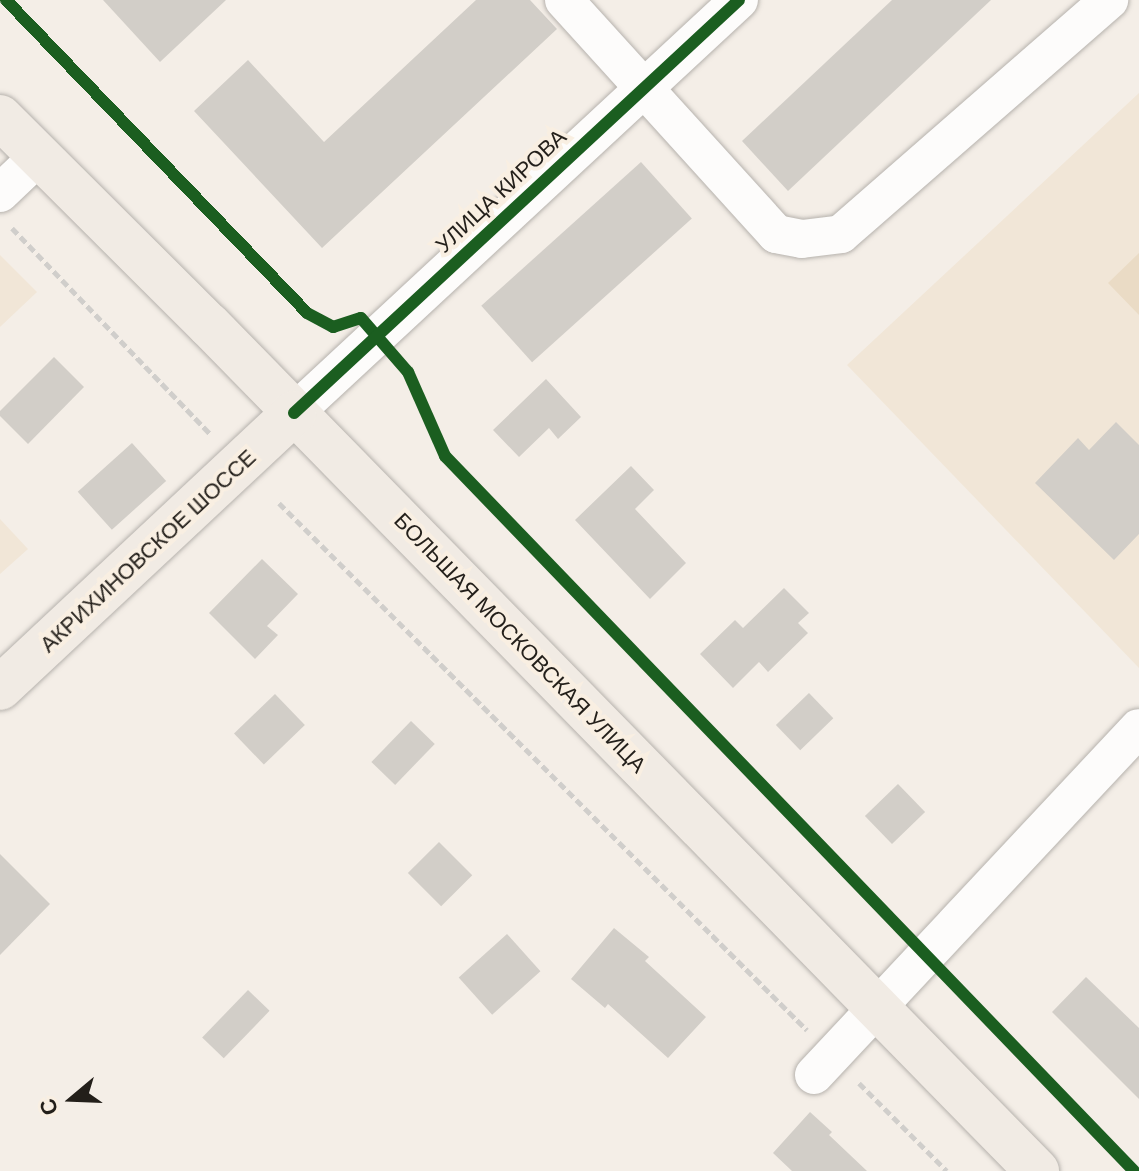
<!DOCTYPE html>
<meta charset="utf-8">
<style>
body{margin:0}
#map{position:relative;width:1139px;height:1171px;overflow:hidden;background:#f4eee7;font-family:"DM Sans",sans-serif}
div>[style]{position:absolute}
.built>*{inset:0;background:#f1e6d7}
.green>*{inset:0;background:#eadbc5}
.building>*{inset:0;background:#d2cec8;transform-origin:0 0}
.path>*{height:5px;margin-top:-2.5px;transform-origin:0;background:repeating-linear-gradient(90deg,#d0cecb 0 8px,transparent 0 12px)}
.roads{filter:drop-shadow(0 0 2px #b6b2ad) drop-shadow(0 0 2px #b6b2ad)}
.minor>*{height:38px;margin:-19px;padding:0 19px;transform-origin:19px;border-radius:19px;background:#fdfcfb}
.major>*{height:44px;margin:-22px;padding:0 22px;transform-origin:22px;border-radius:22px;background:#f1ebe4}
.cycleway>*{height:12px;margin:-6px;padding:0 6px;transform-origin:6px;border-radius:6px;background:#1b5e20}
span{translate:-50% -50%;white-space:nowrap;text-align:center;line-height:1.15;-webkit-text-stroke:8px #f9efe2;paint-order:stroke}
.street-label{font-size:22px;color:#231f1a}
.north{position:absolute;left:32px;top:1059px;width:80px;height:80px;-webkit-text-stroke:6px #f9efe2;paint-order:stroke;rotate:251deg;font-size:22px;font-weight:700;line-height:32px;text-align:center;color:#231f1a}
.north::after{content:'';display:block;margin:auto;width:28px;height:36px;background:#231f1a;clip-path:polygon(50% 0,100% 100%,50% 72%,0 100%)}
</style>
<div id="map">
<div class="built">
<div style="clip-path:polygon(1139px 93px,1139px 668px,847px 365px)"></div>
<div style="clip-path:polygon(0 255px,37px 292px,0 327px)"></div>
<div style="clip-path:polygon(0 519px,28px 549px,0 574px)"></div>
</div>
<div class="green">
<div style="clip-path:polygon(1139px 253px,1139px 315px,1108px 283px)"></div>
</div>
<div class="building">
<div style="clip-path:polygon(103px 0,226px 0,160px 62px)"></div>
<div style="clip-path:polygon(476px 0,530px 0,557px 29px,322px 248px,194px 111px,248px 60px,324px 142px)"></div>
<div style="clip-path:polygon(892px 0,991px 0,788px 191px,742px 141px)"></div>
<div style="left:641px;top:162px;width:76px;height:215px;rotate:48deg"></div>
<div style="clip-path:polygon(54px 357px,84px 387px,28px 444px,0 416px,0 411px)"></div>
<div style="clip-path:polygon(546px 379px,581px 417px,558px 439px,549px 428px,519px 457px,493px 430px)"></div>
<div style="clip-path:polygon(1116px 422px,1139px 445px,1139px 534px,1114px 560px,1035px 483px,1078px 438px,1089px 450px)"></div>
<div style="left:132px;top:443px;width:51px;height:73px;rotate:48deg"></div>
<div style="clip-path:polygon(631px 466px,654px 490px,635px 509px,686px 563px,650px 599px,575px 520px)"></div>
<div style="clip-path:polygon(262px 559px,298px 594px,267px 626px,278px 635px,255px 659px,209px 613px)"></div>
<div style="clip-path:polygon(784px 588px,809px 613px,798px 623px,808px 633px,768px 672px,759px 662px,733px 688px,700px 654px,735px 620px,743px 628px)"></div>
<div style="left:809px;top:693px;width:35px;height:46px;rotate:46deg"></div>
<div style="left:275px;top:694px;width:43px;height:57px;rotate:46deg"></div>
<div style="left:411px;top:721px;width:33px;height:57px;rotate:44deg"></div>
<div style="left:898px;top:784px;width:39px;height:46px;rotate:46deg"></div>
<div style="left:439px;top:842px;width:47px;height:44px;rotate:45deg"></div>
<div style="clip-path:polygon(0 854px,50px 904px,0 955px)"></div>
<div style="clip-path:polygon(614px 928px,649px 957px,645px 961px,706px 1017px,668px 1058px,608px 1004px,605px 1008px,571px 979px)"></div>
<div style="left:507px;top:934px;width:50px;height:65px;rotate:48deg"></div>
<div style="clip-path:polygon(1086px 977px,1139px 1028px,1139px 1099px,1052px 1012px)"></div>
<div style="left:248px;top:990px;width:30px;height:66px;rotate:44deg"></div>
<div style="clip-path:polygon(810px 1112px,832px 1132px,829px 1135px,867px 1171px,792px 1171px,773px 1153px)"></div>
</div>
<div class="path">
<div style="left:12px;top:228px;width:286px;rotate:46.1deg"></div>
<div style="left:279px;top:503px;width:746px;rotate:44.95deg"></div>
<div style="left:859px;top:1083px;width:124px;rotate:45deg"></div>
</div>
<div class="roads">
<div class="minor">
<div style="left:564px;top:0;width:316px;rotate:47.8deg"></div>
<div style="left:776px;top:234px;width:26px;rotate:11deg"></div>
<div style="left:802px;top:239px;width:39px;rotate:-7deg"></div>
<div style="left:841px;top:234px;width:356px;rotate:-41.1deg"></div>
<div style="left:0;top:193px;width:54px;rotate:-43.5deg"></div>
<div style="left:294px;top:413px;width:607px;rotate:-42.86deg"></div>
<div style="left:814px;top:1075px;width:475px;rotate:-46.9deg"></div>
</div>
<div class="major">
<div style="left:0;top:117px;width:295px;rotate:44.9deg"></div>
<div style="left:209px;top:325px;width:1184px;rotate:45.62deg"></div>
<div style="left:0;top:688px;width:403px;rotate:-43.1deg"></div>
</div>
</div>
<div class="cycleway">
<div style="left:6px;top:0;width:434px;rotate:46.1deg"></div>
<div style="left:307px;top:313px;width:30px;rotate:28deg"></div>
<div style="left:333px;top:327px;width:29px;rotate:-18deg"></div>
<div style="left:361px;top:318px;width:72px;rotate:49deg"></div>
<div style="left:408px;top:372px;width:92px;rotate:66.2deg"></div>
<div style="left:445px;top:456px;width:993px;rotate:46.06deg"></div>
<div style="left:294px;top:413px;width:607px;rotate:-42.86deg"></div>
</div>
<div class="street-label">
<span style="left:501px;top:191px;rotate:-43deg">УЛИЦА КИРОВА</span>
<span style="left:148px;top:551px;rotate:-43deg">АКРИХИНОВСКОЕ ШОССЕ</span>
<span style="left:520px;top:643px;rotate:46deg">БОЛЬШАЯ МОСКОВСКАЯ УЛИЦА</span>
</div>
<div class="north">С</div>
</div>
